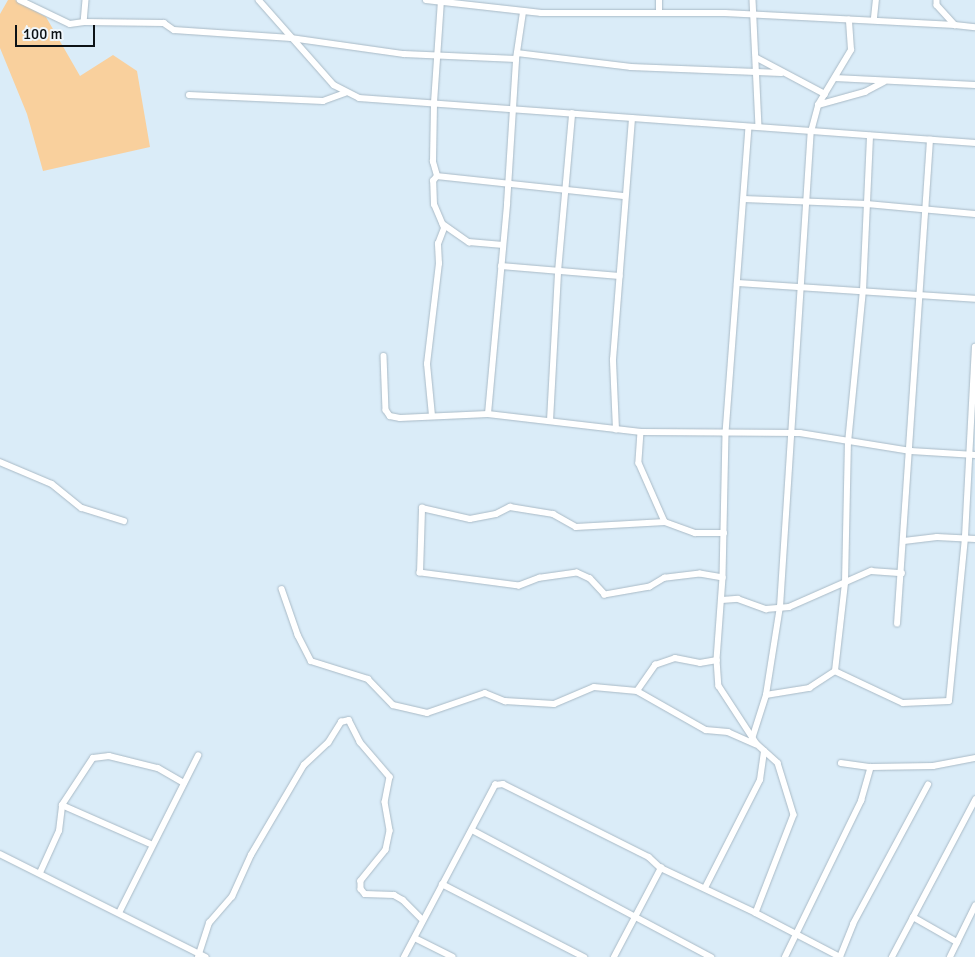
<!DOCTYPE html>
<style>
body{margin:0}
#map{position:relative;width:975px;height:957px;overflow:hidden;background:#daecf8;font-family:Signika,sans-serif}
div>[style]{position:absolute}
.green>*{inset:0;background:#f9d09d}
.roads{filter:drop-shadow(0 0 1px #a9bac6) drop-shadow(0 0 1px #a9bac6)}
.minor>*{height:5.5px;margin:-2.75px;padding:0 2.75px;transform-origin:2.75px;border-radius:2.75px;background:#fff}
span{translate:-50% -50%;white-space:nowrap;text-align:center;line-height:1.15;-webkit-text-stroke:4px #f0f7fc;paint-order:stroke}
.scale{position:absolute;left:15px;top:25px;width:80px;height:22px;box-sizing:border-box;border:2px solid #0c1216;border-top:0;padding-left:6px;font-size:15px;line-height:18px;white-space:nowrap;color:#0c1216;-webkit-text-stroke:4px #f0f7fc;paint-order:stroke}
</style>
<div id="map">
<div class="green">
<div style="clip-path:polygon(8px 0,15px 0,46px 17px,80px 76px,113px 55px,137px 71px,150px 147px,43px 171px,27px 114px,0 48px,0 14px)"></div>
</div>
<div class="roads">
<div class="minor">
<div style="left:20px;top:0;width:55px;rotate:25.6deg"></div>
<div style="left:70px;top:24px;width:14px;rotate:-8deg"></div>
<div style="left:86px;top:0;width:22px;rotate:95deg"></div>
<div style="left:84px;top:22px;width:80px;rotate:0.7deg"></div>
<div style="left:164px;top:23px;width:12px;rotate:35deg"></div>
<div style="left:174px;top:30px;width:117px;rotate:3.9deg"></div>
<div style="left:291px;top:38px;width:114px;rotate:8.1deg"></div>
<div style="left:404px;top:54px;width:112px;rotate:2.6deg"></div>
<div style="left:259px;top:0;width:113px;rotate:48.6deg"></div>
<div style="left:334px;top:85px;width:28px;rotate:27deg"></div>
<div style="left:359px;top:98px;width:618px;rotate:4.18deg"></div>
<div style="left:426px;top:0;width:116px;rotate:6.4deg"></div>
<div style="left:541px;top:13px;width:184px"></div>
<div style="left:725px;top:13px;width:230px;rotate:3deg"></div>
<div style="left:753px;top:0;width:127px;rotate:87.3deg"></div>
<div style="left:937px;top:0;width:5px;rotate:90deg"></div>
<div style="left:937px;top:5px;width:27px;rotate:48deg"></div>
<div style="left:955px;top:25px;width:20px;rotate:6deg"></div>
<div style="left:659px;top:11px;width:11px;rotate:-90deg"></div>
<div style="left:874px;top:18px;width:18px;rotate:-84deg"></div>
<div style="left:517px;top:53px;width:115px;rotate:7deg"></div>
<div style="left:631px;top:67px;width:150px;rotate:2.3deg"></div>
<div style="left:757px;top:58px;width:77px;rotate:27.9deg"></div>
<div style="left:835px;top:78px;width:140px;rotate:2.9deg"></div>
<div style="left:189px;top:95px;width:134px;rotate:2.6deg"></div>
<div style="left:323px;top:101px;width:23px;rotate:-20deg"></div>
<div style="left:818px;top:105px;width:49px;rotate:-15.5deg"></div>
<div style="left:865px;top:92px;width:21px;rotate:-28deg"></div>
<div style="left:749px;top:127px;width:308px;rotate:94.3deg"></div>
<div style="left:726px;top:434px;width:144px;rotate:91.2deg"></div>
<div style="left:723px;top:578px;width:82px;rotate:94.2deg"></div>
<div style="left:717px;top:660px;width:26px;rotate:86deg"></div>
<div style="left:719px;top:686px;width:69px;rotate:56.8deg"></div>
<div style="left:757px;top:744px;width:28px;rotate:42deg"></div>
<div style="left:778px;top:763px;width:54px;rotate:72.9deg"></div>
<div style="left:794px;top:815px;width:105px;rotate:111.2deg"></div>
<div style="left:756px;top:913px;width:95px;rotate:27.6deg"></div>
<div style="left:437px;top:176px;width:15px;rotate:-106deg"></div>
<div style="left:433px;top:162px;width:59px;rotate:-89deg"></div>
<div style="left:434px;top:103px;width:103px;rotate:-86.1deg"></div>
<div style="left:744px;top:199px;width:123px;rotate:2.3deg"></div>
<div style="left:867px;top:204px;width:108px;rotate:5.3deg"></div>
<div style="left:443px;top:224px;width:32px;rotate:35deg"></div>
<div style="left:469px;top:242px;width:34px;rotate:5deg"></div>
<div style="left:501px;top:266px;width:119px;rotate:4.8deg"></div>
<div style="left:737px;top:283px;width:239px;rotate:3.8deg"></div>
<div style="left:384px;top:356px;width:54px;rotate:87.9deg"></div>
<div style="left:386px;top:410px;width:7px;rotate:56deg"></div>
<div style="left:390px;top:416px;width:10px;rotate:11deg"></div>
<div style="left:400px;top:418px;width:88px;rotate:-2.6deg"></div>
<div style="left:488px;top:414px;width:154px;rotate:6.7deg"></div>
<div style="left:641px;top:432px;width:159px;rotate:0.4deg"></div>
<div style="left:800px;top:433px;width:112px;rotate:9.2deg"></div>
<div style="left:911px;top:451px;width:64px;rotate:3.6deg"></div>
<div style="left:488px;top:414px;width:211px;rotate:-84.8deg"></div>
<div style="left:507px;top:204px;width:145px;rotate:-86.4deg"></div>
<div style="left:516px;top:59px;width:48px;rotate:-81.5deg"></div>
<div style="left:432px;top:416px;width:52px;rotate:-95.5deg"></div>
<div style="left:427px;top:364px;width:101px;rotate:-83.2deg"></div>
<div style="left:439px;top:264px;width:20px;rotate:-93deg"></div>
<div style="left:438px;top:244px;width:17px;rotate:-69deg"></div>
<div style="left:444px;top:228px;width:25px;rotate:-113deg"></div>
<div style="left:434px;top:205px;width:24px;rotate:-92deg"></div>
<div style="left:433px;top:181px;width:6px;rotate:-51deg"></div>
<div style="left:437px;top:176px;width:189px;rotate:6.1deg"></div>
<div style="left:550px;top:421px;width:149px;rotate:-86.9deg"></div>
<div style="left:558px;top:272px;width:159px;rotate:-84.9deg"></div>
<div style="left:616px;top:430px;width:70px;rotate:-92.5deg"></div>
<div style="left:613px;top:360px;width:242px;rotate:-85.5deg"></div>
<div style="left:641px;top:432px;width:31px;rotate:94deg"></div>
<div style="left:639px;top:463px;width:64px;rotate:66.2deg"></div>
<div style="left:0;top:462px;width:56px;rotate:22.9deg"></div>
<div style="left:52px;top:484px;width:38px;rotate:39deg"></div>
<div style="left:82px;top:508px;width:44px;rotate:17.2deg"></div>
<div style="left:904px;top:541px;width:33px;rotate:-7deg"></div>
<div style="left:937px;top:537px;width:38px;rotate:3deg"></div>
<div style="left:723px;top:578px;width:23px;rotate:-170deg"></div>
<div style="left:700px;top:574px;width:35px;rotate:173deg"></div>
<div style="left:665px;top:578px;width:17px;rotate:149deg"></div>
<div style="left:650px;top:587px;width:46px;rotate:169.9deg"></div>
<div style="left:605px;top:595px;width:22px;rotate:-133deg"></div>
<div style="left:590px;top:579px;width:14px;rotate:-155deg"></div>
<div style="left:577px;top:573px;width:37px;rotate:172deg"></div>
<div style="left:540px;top:578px;width:22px;rotate:159deg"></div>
<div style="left:519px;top:586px;width:100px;rotate:-172.5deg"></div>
<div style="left:420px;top:573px;width:65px;rotate:-88.2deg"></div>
<div style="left:422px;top:508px;width:49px;rotate:12.9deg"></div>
<div style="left:470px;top:519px;width:26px;rotate:-11deg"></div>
<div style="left:496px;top:514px;width:16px;rotate:-27deg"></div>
<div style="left:510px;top:507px;width:44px;rotate:9.2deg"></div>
<div style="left:553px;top:514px;width:26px;rotate:29deg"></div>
<div style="left:576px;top:527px;width:89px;rotate:-3.2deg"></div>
<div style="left:665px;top:522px;width:32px;rotate:20deg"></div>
<div style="left:695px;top:533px;width:29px"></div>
<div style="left:282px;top:589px;width:49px;rotate:70.8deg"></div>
<div style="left:298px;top:635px;width:29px;rotate:63deg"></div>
<div style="left:311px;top:661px;width:60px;rotate:17.5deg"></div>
<div style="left:368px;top:679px;width:36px;rotate:46deg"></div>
<div style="left:393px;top:705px;width:35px;rotate:13deg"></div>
<div style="left:427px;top:713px;width:61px;rotate:-19deg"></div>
<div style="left:485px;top:693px;width:22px;rotate:22deg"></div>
<div style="left:505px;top:701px;width:49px;rotate:3.5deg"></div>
<div style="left:554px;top:704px;width:43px;rotate:-23deg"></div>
<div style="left:594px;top:687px;width:43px;rotate:5.3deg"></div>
<div style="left:637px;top:691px;width:79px;rotate:29.5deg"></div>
<div style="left:706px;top:730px;width:22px;rotate:5deg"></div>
<div style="left:728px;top:732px;width:30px;rotate:24deg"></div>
<div style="left:722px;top:600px;width:16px;rotate:-4deg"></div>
<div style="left:738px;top:599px;width:30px;rotate:20deg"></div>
<div style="left:766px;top:609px;width:23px;rotate:-5deg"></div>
<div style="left:789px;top:607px;width:90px;rotate:-23.7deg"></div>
<div style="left:871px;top:571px;width:31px;rotate:4deg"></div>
<div style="left:897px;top:624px;width:485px;rotate:-86.1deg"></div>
<div style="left:835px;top:671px;width:89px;rotate:-83.5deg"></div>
<div style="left:845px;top:583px;width:140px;rotate:-88.8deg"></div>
<div style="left:848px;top:443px;width:153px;rotate:-84.4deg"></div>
<div style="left:863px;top:291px;width:155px;rotate:-87.4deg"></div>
<div style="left:637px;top:691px;width:32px;rotate:-55deg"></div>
<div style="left:655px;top:665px;width:21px;rotate:-19deg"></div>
<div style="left:675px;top:658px;width:25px;rotate:11deg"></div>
<div style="left:700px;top:663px;width:17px;rotate:-10deg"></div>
<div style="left:766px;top:695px;width:44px;rotate:-9.2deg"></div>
<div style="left:809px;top:688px;width:31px;rotate:-33deg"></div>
<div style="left:835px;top:671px;width:75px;rotate:25.2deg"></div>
<div style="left:903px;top:703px;width:46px;rotate:-2.5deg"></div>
<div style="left:949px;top:701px;width:165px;rotate:-84.4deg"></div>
<div style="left:965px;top:537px;width:190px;rotate:-87deg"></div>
<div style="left:752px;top:739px;width:46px;rotate:-72.3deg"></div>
<div style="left:766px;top:695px;width:89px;rotate:-81deg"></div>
<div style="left:780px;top:607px;width:476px;rotate:-86.3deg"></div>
<div style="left:811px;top:132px;width:28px;rotate:-75deg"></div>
<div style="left:818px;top:105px;width:64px;rotate:-59deg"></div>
<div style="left:851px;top:50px;width:30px;rotate:-94deg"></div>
<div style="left:841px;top:763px;width:30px;rotate:8deg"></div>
<div style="left:871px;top:767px;width:62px;rotate:-0.9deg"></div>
<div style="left:933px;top:766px;width:43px;rotate:-10.8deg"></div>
<div style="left:62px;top:805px;width:99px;rotate:23.7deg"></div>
<div style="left:472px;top:830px;width:271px;rotate:28deg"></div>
<div style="left:0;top:854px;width:230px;rotate:26.6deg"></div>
<div style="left:40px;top:873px;width:46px;rotate:-65.7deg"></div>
<div style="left:59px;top:831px;width:26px;rotate:-83deg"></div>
<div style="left:62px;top:805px;width:56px;rotate:-56.6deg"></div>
<div style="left:93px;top:758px;width:16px;rotate:-7deg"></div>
<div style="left:109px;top:756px;width:50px;rotate:13.8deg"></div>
<div style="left:158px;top:768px;width:30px;rotate:30deg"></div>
<div style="left:442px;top:884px;width:160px;rotate:27.2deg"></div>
<div style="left:705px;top:888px;width:121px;rotate:-63deg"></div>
<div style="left:760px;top:780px;width:29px;rotate:-82deg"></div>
<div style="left:119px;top:913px;width:176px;rotate:-63.3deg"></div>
<div style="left:913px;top:917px;width:51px;rotate:29.6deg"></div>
<div style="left:415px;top:938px;width:42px;rotate:26.6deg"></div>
<div style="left:198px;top:957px;width:36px;rotate:-72deg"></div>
<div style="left:209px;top:923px;width:35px;rotate:-49deg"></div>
<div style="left:232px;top:897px;width:46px;rotate:-65.7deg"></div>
<div style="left:251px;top:855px;width:104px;rotate:-59.5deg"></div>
<div style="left:304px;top:765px;width:33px;rotate:-43deg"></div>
<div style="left:328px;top:743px;width:25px;rotate:-58deg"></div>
<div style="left:341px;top:722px;width:8px;rotate:-14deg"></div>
<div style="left:349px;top:720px;width:25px;rotate:63deg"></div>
<div style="left:360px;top:742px;width:46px;rotate:49.4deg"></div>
<div style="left:390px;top:777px;width:25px;rotate:101deg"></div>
<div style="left:385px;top:802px;width:29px;rotate:80deg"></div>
<div style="left:390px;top:831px;width:19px;rotate:102deg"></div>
<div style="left:386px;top:850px;width:40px;rotate:129deg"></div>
<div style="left:361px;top:881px;width:8px;rotate:90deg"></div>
<div style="left:361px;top:889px;width:6px;rotate:51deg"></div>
<div style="left:365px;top:894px;width:29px;rotate:2deg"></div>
<div style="left:394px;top:895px;width:10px;rotate:29deg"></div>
<div style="left:403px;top:900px;width:28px;rotate:45deg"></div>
<div style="left:404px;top:957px;width:195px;rotate:-62.1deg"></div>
<div style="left:495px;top:785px;width:8px;rotate:-7deg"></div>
<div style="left:503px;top:784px;width:163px;rotate:26.6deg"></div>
<div style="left:649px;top:857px;width:16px;rotate:43deg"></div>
<div style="left:661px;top:868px;width:105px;rotate:25.3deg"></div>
<div style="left:614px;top:957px;width:101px;rotate:-62.2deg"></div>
<div style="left:785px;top:957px;width:174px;rotate:-64deg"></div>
<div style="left:861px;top:801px;width:35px;rotate:-74deg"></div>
<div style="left:840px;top:957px;width:35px;rotate:-68deg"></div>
<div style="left:853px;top:924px;width:158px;rotate:-61.7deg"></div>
<div style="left:892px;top:957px;width:178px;rotate:-62.1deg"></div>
<div style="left:950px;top:957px;width:57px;rotate:-63.9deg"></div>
</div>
</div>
<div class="scale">100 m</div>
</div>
